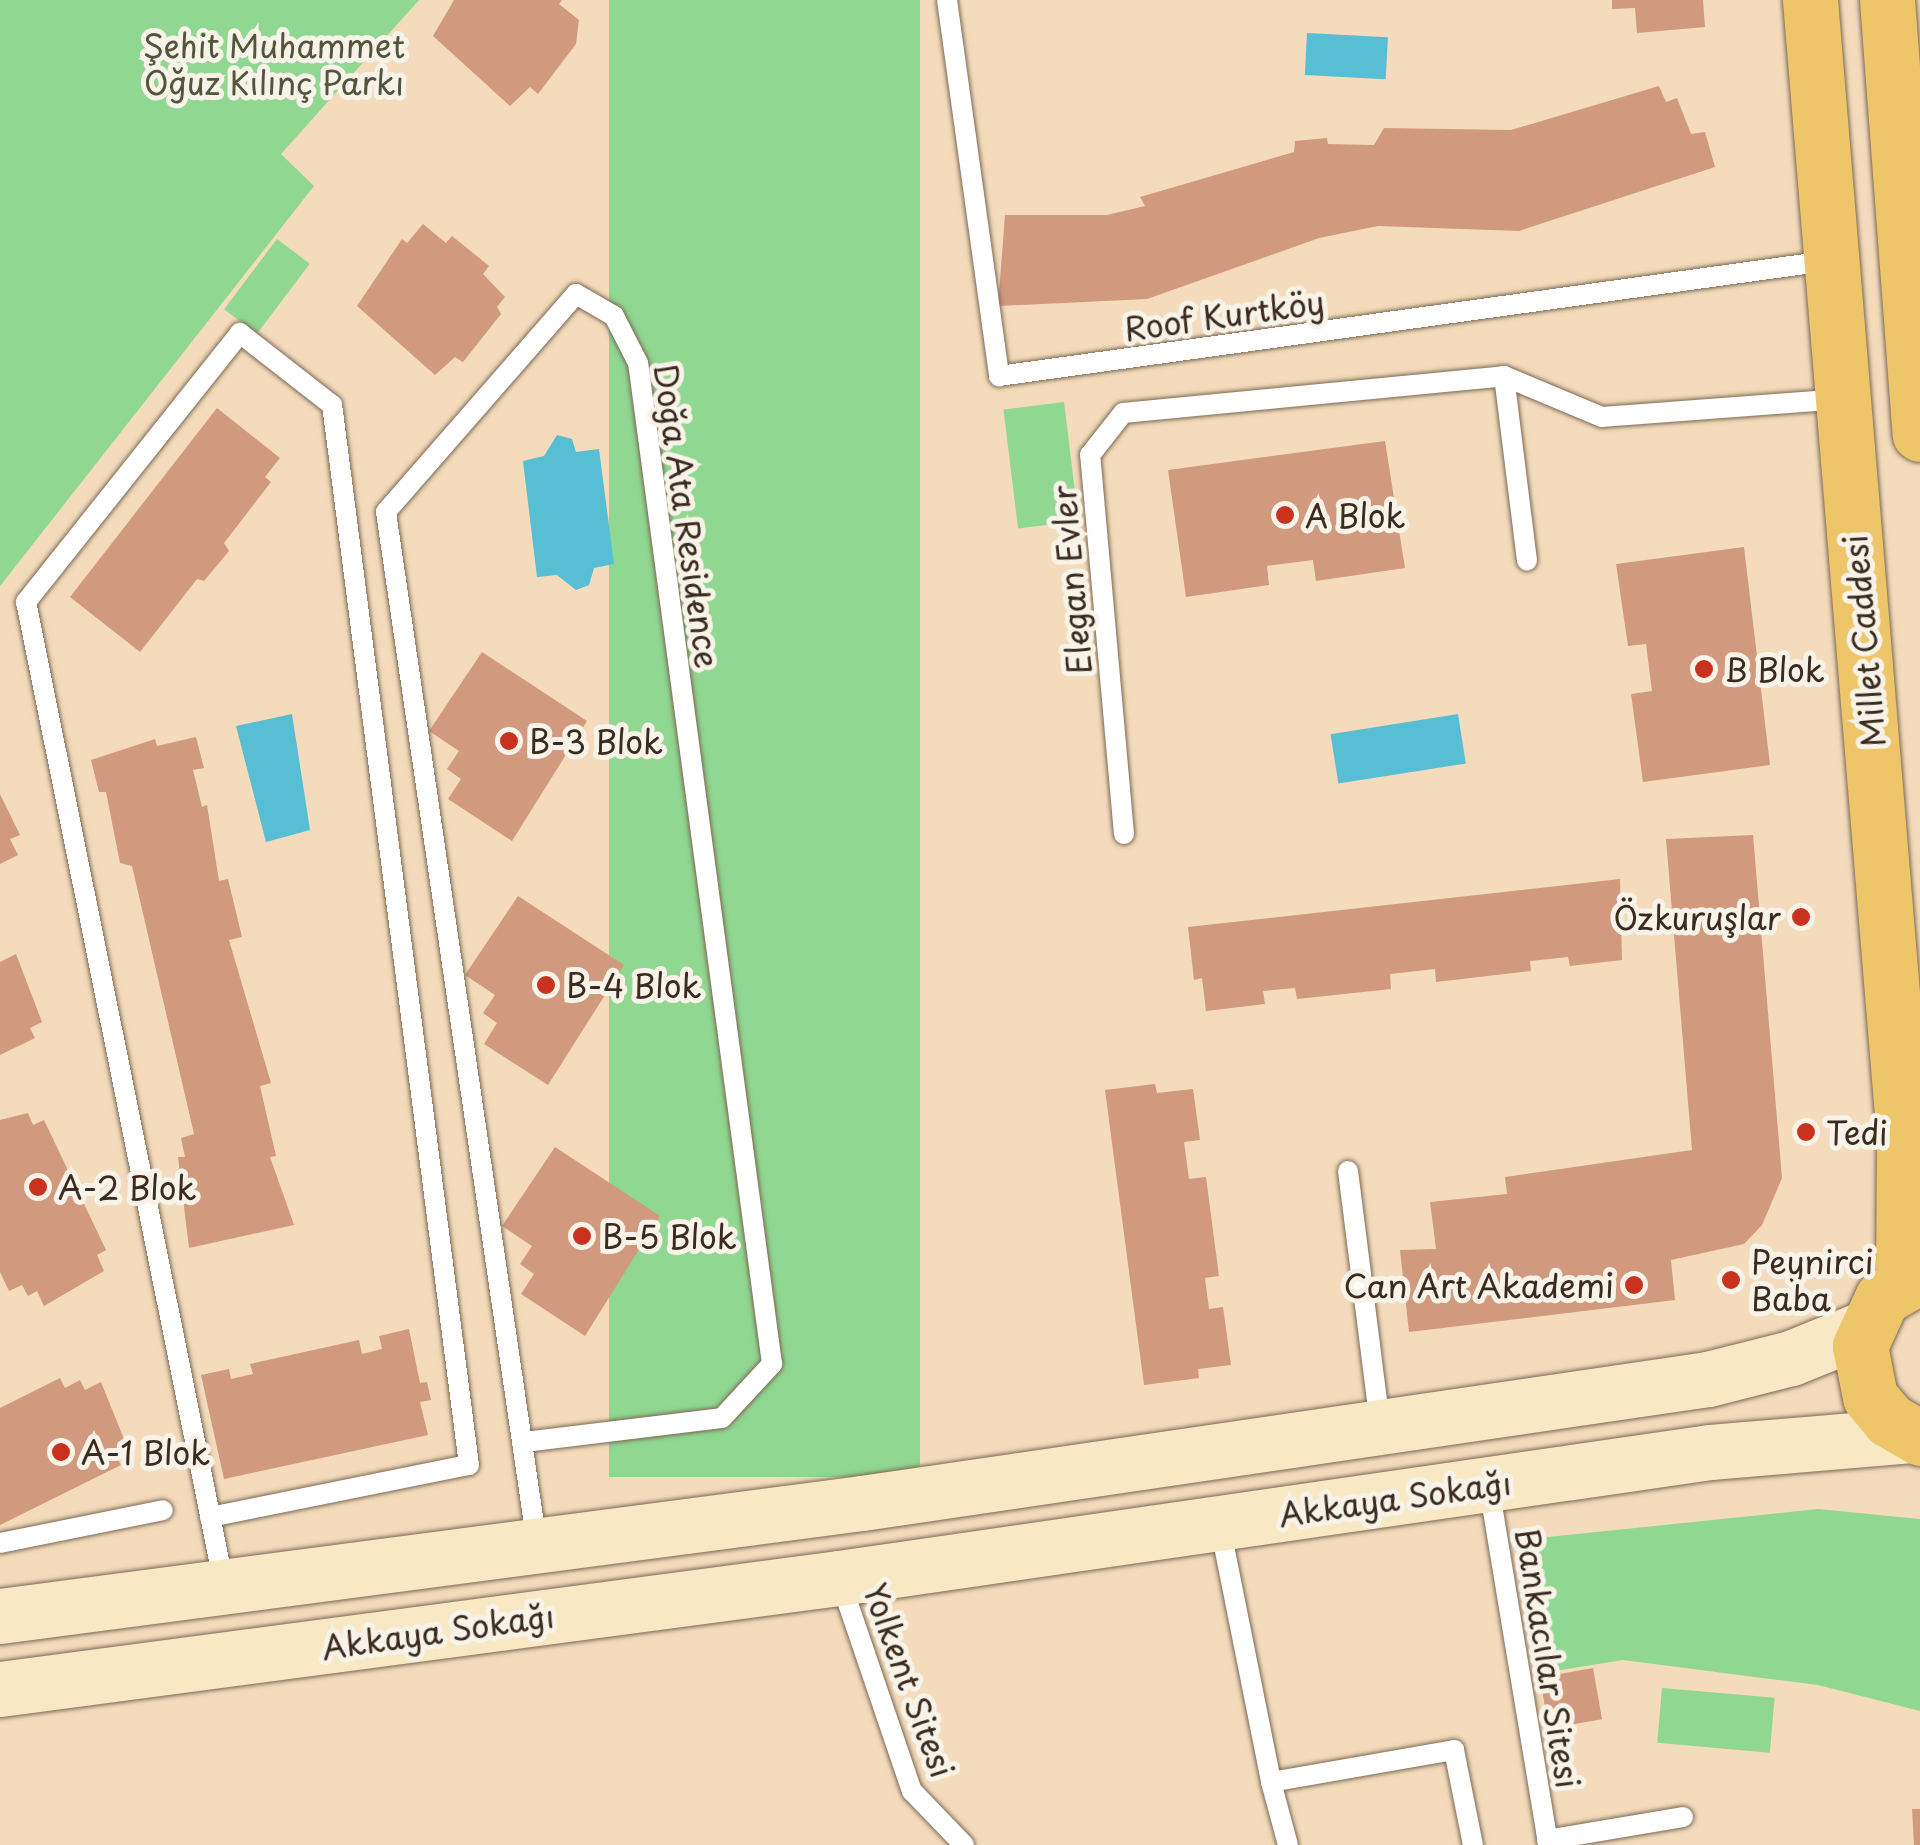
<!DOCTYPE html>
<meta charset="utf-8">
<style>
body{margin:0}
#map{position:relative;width:1920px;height:1845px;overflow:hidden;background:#f3dbbb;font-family:"Playpen Sans",sans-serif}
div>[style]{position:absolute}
.green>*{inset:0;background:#90d791;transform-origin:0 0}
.water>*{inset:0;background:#57bed4;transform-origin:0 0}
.building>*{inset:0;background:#d1997e;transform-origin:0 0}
.roads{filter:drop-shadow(0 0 2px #7b6855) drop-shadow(0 0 2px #7b6855)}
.lane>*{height:20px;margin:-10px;padding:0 10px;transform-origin:10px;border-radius:10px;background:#fff}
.secondary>*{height:55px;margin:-27.5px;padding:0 27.5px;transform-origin:27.5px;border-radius:27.5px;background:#f8e8c3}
.primary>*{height:55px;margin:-27.5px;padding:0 27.5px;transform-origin:27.5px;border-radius:27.5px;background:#eec569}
.dots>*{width:28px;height:28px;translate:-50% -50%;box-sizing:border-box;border:5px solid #f7f3e8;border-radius:50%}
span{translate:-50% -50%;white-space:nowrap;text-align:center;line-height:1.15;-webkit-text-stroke:10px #f7f3e8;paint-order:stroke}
.park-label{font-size:32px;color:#50553b}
.street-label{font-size:32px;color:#3b2a1e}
.poi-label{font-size:32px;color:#3b2a1e}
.left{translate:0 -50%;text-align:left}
.right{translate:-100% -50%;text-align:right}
</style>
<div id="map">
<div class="green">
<div style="clip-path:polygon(0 0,419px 0,281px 154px,314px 186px,0 586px)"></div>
<div style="left:609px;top:0;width:311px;height:1477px"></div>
<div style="left:277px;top:239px;width:41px;height:88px;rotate:37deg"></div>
<div style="left:1064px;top:402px;width:120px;height:61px;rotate:83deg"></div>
<div style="clip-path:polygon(1818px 1509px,1920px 1519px,1920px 1711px,1818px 1685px,1623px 1660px,1542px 1673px,1520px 1540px)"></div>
<div style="left:1662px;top:1688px;width:113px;height:55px;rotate:5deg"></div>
</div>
<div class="water">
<div style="left:1307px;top:33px;width:81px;height:42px;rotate:3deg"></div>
<div style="clip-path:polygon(557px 435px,572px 439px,576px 452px,599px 449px,614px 564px,594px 568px,589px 585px,576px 590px,557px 575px,537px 577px,523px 461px,544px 456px)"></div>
<div style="clip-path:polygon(292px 714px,310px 830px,266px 842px,236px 726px)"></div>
<div style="left:1458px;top:714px;width:50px;height:129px;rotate:81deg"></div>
</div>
<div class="building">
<div style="clip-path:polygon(454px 0,562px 0,559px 4px,579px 20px,576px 44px,538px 94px,530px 87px,510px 106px,433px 36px)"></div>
<div style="clip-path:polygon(1612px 0,1703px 0,1705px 27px,1637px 33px,1635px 8px,1612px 9px)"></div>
<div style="clip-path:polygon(1659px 86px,1666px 102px,1677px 98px,1691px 134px,1705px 132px,1715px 167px,1519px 231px,1378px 226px,1319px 238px,1147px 299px,998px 306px,1005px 215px,1107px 215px,1145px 206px,1140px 197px,1294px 152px,1295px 141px,1327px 138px,1328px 144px,1374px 145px,1384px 128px,1511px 130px)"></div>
<div style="clip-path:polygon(423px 224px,446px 243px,452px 236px,489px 266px,483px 274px,505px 297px,497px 307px,501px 314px,463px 362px,455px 357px,435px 375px,357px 306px,402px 239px,407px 243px)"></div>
<div style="clip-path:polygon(217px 408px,280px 458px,265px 477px,271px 482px,224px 543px,229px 551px,204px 581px,197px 579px,140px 652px,70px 597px)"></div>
<div style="clip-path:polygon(1385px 441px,1405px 568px,1316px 581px,1313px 560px,1267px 566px,1269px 585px,1186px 597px,1168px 470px)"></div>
<div style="clip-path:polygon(1744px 547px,1770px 765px,1643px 782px,1631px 694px,1652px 691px,1646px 644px,1628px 646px,1616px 564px)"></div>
<div style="clip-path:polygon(482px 652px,587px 721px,512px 841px,448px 799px,461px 779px,447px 769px,459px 751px,429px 731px)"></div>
<div style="clip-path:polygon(196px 737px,204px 768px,193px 770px,202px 807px,207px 805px,219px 881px,228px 879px,242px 937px,229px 940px,271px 1083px,260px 1086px,276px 1156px,270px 1157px,294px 1225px,189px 1248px,178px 1157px,185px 1157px,181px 1138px,194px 1134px,132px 866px,120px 863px,106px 792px,99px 792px,91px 760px,155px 739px,157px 746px)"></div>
<div style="clip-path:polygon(0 794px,20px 835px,10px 839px,18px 855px,0 864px)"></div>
<div style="clip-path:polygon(1753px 835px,1782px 1178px,1762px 1225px,1744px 1244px,1671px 1260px,1675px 1300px,1409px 1332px,1400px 1250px,1436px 1249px,1430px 1202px,1507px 1194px,1505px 1177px,1692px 1150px,1666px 839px)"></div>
<div style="clip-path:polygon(1620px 879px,1622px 960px,1570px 966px,1568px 957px,1530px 961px,1531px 971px,1436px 982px,1435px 969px,1390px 974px,1391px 989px,1297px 999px,1295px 988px,1263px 991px,1265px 1004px,1206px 1011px,1202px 978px,1194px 980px,1188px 927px)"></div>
<div style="clip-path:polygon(518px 896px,624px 965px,548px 1085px,484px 1044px,497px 1023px,483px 1013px,495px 995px,465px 975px)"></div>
<div style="clip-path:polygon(16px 954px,42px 1022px,30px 1028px,35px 1038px,0 1055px,0 962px)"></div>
<div style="clip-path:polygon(1155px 1084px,1157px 1093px,1193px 1089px,1200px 1140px,1184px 1142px,1189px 1179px,1206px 1177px,1219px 1276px,1205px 1278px,1209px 1309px,1223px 1307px,1231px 1365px,1198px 1369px,1199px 1378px,1144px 1385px,1105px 1090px)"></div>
<div style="clip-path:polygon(28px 1113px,33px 1125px,44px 1120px,106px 1250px,97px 1255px,104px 1271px,44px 1306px,37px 1291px,28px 1296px,22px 1285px,9px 1291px,0 1272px,0 1120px)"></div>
<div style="clip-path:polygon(555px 1147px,660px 1216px,585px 1336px,521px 1294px,534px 1274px,520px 1264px,532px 1246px,502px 1226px)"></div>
<div style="clip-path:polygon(409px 1329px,420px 1383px,427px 1382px,431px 1400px,420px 1402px,428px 1435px,224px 1479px,201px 1375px,229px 1369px,231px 1379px,253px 1374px,250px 1364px,359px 1340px,362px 1354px,382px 1349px,379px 1336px)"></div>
<div style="clip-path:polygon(60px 1378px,65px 1388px,80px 1380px,85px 1390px,101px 1382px,128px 1449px,116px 1455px,121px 1465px,0 1525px,0 1408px)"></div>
<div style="left:1593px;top:1668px;width:52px;height:54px;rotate:80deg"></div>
<div style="clip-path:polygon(1912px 1809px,1920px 1809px,1920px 1845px,1914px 1845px)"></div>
</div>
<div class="roads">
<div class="lane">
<div style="left:947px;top:0;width:380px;rotate:82.1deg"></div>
<div style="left:999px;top:376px;width:836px;rotate:-7.91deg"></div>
<div style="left:1504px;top:376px;width:186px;rotate:82.9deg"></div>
<div style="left:1124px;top:834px;width:381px;rotate:-95.1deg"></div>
<div style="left:1090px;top:455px;width:53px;rotate:-51.8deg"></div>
<div style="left:1123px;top:413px;width:383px;rotate:-5.5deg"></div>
<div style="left:1504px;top:376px;width:106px;rotate:22.7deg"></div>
<div style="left:1602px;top:417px;width:241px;rotate:-4.3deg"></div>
<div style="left:1348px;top:1171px;width:256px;rotate:82.8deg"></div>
<div style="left:524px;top:1442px;width:199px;rotate:-6.9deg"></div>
<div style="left:722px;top:1418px;width:74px;rotate:-47.2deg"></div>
<div style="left:772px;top:1364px;width:1010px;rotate:-97.62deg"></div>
<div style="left:638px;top:363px;width:53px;rotate:-117.1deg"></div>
<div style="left:614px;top:316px;width:44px;rotate:-149.9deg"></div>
<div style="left:576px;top:294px;width:289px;rotate:131.1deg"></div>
<div style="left:386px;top:512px;width:1043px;rotate:81.68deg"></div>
<div style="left:1489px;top:1487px;width:363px;rotate:80.6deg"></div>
<div style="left:210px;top:1517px;width:264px;rotate:-11.4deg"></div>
<div style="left:469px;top:1465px;width:1069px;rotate:-97.36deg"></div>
<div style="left:332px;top:405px;width:117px;rotate:-142deg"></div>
<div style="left:240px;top:333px;width:344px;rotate:128.5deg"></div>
<div style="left:26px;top:602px;width:1003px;rotate:78.61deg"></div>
<div style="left:1220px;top:1526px;width:261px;rotate:78.7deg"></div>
<div style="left:1271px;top:1782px;width:186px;rotate:-9.9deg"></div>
<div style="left:1454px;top:1750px;width:97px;rotate:78.7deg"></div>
<div style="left:0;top:1543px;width:166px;rotate:-11.4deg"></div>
<div style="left:840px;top:1580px;width:223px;rotate:71.2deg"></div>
<div style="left:912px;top:1791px;width:75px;rotate:46.1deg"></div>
<div style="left:1271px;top:1782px;width:65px;rotate:74.9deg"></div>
<div style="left:1547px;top:1840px;width:138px;rotate:-9.6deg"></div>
</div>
<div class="secondary">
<div style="left:0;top:1616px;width:869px;rotate:-7.47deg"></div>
<div style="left:862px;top:1503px;width:855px;rotate:-8.34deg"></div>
<div style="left:1708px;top:1379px;width:86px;rotate:-14.2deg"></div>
<div style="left:1791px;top:1358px;width:80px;rotate:-22.1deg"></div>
<div style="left:0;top:1689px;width:846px;rotate:-7.54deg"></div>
<div style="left:839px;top:1578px;width:880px;rotate:-8.23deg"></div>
<div style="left:1710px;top:1452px;width:205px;rotate:-4.8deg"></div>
</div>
<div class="primary">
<div style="left:1810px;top:0;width:1142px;rotate:85.28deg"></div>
<div style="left:1904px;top:1138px;width:144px;rotate:90.4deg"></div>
<div style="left:1887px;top:0;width:435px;rotate:85.7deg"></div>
<div style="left:1920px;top:1276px;width:44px;rotate:149.9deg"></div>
<div style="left:1882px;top:1298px;width:53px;rotate:114.6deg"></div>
<div style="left:1860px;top:1346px;width:52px;rotate:78.9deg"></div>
<div style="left:1870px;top:1397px;width:30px;rotate:50deg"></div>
<div style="left:1889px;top:1420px;width:36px;rotate:30deg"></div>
</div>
</div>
<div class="dots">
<div style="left:1285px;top:515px;background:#c8321e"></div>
<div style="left:1704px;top:669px;background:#c8321e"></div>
<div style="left:509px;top:741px;background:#c8321e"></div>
<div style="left:1801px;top:917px;background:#c8321e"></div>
<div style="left:546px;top:985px;background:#c8321e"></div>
<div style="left:1806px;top:1132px;background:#c8321e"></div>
<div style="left:38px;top:1187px;background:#c8321e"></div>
<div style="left:582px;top:1236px;background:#c8321e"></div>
<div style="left:1731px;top:1280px;background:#c8321e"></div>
<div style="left:1634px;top:1285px;background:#c8321e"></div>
<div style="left:61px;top:1452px;background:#c8321e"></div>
</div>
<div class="park-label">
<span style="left:274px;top:64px">Şehit Muhammet<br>Oğuz Kılınç Parkı</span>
</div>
<div class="street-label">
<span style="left:1224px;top:315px;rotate:-8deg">Roof Kurtköy</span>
<span style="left:687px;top:516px;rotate:82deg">Doğa Ata Residence</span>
<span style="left:1071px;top:580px;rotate:-95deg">Elegan Evler</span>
<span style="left:1864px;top:641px;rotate:-95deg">Millet Caddesi</span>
<span style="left:1395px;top:1498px;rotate:-8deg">Akkaya Sokağı</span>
<span style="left:438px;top:1631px;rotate:-8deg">Akkaya Sokağı</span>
<span style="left:1548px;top:1658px;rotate:81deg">Bankacılar Sitesi</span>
<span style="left:909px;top:1680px;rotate:70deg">Yolkent Sitesi</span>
</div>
<div class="poi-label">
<span class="left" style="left:1305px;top:515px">A Blok</span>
<span class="left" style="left:1724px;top:669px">B Blok</span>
<span class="left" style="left:529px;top:741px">B-3 Blok</span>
<span class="right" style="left:1781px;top:917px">Özkuruşlar</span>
<span class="left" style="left:566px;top:985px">B-4 Blok</span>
<span class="left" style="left:1826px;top:1132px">Tedi</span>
<span class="left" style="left:58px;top:1187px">A-2 Blok</span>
<span class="left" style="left:602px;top:1236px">B-5 Blok</span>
<span class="left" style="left:1751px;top:1280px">Peynirci<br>Baba</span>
<span class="right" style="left:1614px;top:1285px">Can Art Akademi</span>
<span class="left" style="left:81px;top:1452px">A-1 Blok</span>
</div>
</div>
